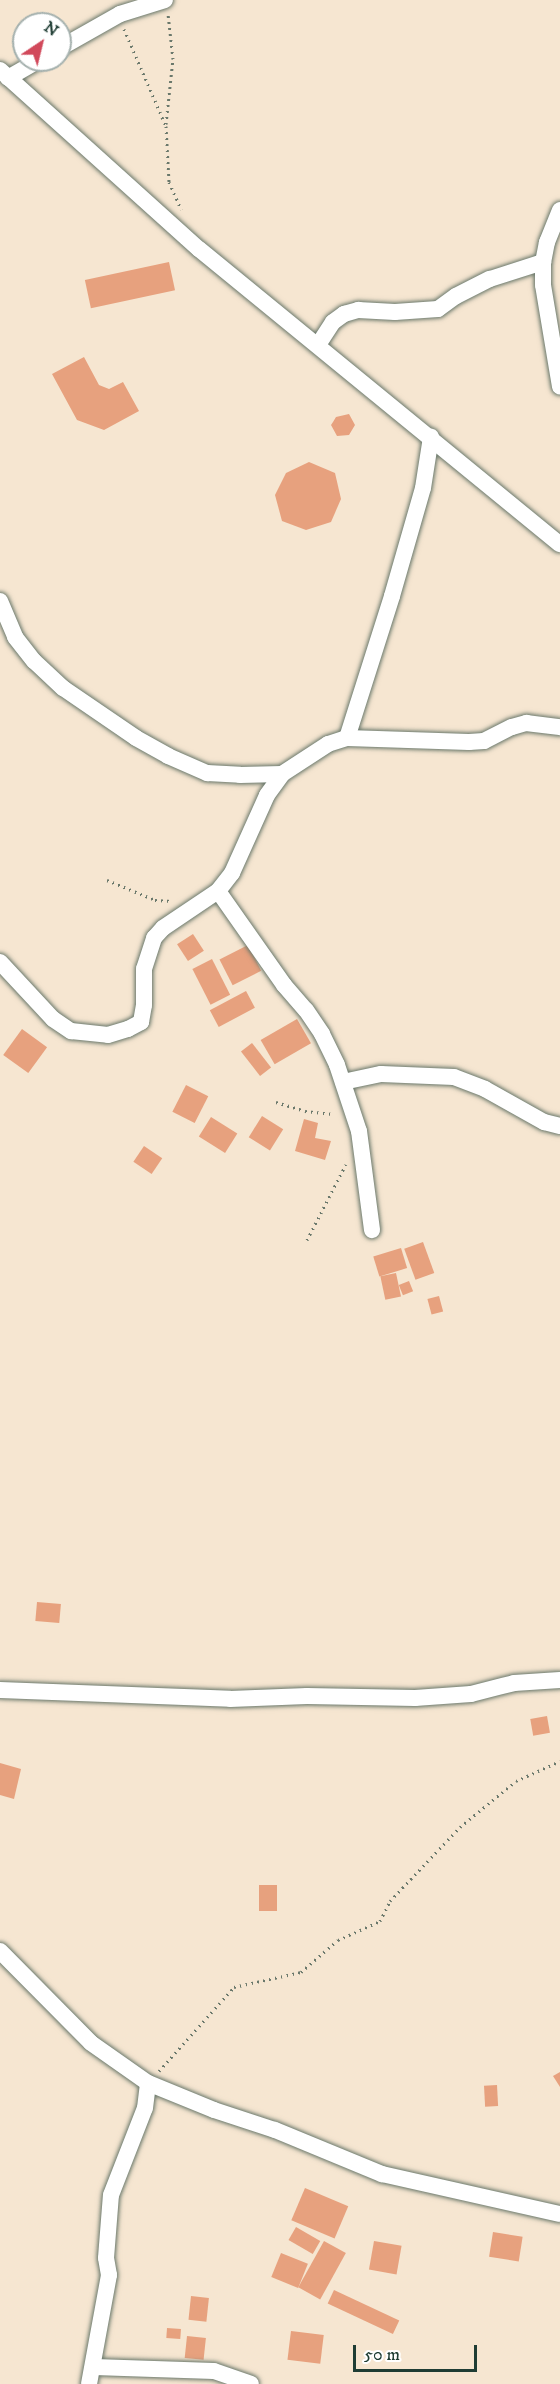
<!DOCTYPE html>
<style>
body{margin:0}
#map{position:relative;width:560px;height:2384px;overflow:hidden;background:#f6e6d1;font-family:"IM FELL DW Pica",serif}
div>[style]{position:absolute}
.building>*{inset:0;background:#e7a17e;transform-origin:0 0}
.path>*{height:3px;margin-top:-1.5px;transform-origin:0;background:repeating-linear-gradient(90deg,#6a786b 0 1.5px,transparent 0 6px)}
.roads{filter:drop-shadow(0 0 2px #6a786b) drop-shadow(0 0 2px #6a786b)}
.minor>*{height:16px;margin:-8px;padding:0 8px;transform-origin:8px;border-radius:8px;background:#fff}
span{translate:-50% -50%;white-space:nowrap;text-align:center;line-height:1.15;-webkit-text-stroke:5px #fff;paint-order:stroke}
.north{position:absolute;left:12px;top:12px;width:60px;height:60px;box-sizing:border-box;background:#fff;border:2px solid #a5b1ae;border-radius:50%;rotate:35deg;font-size:16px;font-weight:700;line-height:24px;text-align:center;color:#1f3d34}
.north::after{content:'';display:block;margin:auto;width:21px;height:27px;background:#d1495b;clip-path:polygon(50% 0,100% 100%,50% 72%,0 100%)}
.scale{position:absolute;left:353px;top:2345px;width:124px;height:27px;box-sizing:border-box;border:3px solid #1f3d34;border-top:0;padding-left:8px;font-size:18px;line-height:21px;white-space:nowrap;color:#1f3d34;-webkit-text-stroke:4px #fff;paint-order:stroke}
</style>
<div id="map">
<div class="building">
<div style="left:169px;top:262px;width:29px;height:86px;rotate:78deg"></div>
<div style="clip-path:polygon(84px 357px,99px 385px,109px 389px,123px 382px,139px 411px,104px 430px,77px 420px,52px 374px)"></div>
<div style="clip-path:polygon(349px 414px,355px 425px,349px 435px,337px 436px,331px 425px,333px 422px,336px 417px)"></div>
<div style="clip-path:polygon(309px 462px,335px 473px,341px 499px,331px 522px,306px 530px,282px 521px,275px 495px,286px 473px)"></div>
<div style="left:193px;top:934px;width:20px;height:19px;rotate:57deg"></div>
<div style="left:248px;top:945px;width:29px;height:32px;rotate:63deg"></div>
<div style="left:212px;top:959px;width:40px;height:22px;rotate:63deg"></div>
<div style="left:246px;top:991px;width:19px;height:41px;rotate:62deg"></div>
<div style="left:297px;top:1019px;width:28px;height:42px;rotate:60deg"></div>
<div style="left:22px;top:1029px;width:31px;height:32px;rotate:36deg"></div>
<div style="left:252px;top:1043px;width:31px;height:14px;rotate:52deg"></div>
<div style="left:186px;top:1085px;width:25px;height:30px;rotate:27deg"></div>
<div style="left:262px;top:1116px;width:25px;height:25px;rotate:32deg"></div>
<div style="left:211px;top:1117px;width:31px;height:23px;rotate:32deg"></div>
<div style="clip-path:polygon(304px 1119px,318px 1123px,315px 1138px,331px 1141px,325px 1160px,295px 1151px)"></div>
<div style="left:144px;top:1146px;width:22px;height:19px;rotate:34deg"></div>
<div style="left:423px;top:1242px;width:33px;height:20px;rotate:70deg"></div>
<div style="left:401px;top:1248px;width:21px;height:29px;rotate:73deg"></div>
<div style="left:396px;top:1273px;width:24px;height:16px;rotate:78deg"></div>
<div style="left:409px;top:1281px;width:11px;height:11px;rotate:68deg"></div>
<div style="left:439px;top:1296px;width:16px;height:12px;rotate:75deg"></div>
<div style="left:37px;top:1602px;width:24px;height:19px;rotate:5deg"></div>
<div style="left:547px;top:1716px;width:17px;height:17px;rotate:80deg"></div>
<div style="clip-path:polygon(0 1763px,21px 1769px,14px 1799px,0 1795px)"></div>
<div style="left:259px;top:1885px;width:18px;height:26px"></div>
<div style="clip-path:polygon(560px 2072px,560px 2087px,553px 2076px)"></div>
<div style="left:497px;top:2085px;width:21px;height:13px;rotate:87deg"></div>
<div style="left:305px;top:2188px;width:47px;height:35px;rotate:23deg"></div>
<div style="left:296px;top:2227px;width:28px;height:15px;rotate:30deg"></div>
<div style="left:493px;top:2232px;width:30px;height:25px;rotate:9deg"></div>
<div style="left:324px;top:2241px;width:25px;height:53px;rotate:29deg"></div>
<div style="left:374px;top:2241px;width:28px;height:29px;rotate:10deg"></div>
<div style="left:281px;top:2253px;width:29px;height:26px;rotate:22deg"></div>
<div style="left:334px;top:2290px;width:72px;height:15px;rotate:25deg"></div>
<div style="left:191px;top:2296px;width:18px;height:24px;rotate:6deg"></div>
<div style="left:167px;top:2328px;width:14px;height:10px;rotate:4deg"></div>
<div style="left:291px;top:2331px;width:33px;height:29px;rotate:7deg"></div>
<div style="left:187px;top:2336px;width:19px;height:22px;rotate:6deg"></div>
</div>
<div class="path">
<div style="left:124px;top:29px;width:106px;rotate:66.6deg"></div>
<div style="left:166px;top:126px;width:56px;rotate:86.9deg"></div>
<div style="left:169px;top:182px;width:30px;rotate:66deg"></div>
<div style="left:166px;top:124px;width:65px;rotate:-83.9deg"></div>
<div style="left:173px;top:59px;width:45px;rotate:-96.3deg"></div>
<div style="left:107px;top:880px;width:52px;rotate:22.6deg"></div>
<div style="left:155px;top:900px;width:17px;rotate:3deg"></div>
<div style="left:276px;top:1102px;width:30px;rotate:17deg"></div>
<div style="left:305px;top:1111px;width:30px;rotate:6deg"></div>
<div style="left:307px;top:1240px;width:85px;rotate:-62.8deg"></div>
<div style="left:159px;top:2071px;width:113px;rotate:-48.2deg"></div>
<div style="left:234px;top:1987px;width:69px;rotate:-12.6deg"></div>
<div style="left:301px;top:1972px;width:49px;rotate:-40.9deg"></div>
<div style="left:338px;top:1940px;width:46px;rotate:-24.3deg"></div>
<div style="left:380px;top:1921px;width:22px;rotate:-63deg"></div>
<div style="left:390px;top:1901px;width:102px;rotate:-46.6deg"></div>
<div style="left:460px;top:1827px;width:72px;rotate:-39.4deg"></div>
<div style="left:516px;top:1781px;width:48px;rotate:-24.4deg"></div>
</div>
<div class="roads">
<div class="minor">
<div style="left:60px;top:48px;width:69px;rotate:-29.5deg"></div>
<div style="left:120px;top:14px;width:47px;rotate:-17.3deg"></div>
<div style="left:0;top:70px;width:268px;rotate:42deg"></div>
<div style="left:199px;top:249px;width:466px;rotate:39.3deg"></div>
<div style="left:8px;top:78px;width:36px;rotate:-30deg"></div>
<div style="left:560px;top:210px;width:35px;rotate:112deg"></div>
<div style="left:547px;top:242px;width:20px;rotate:101deg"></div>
<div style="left:543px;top:262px;width:23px;rotate:90deg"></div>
<div style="left:543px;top:285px;width:103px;rotate:80.5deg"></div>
<div style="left:318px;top:345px;width:27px;rotate:-57deg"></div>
<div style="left:333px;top:322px;width:14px;rotate:-36deg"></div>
<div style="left:344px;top:314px;width:15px;rotate:-16deg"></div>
<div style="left:358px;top:310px;width:37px;rotate:3deg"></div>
<div style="left:395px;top:312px;width:43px;rotate:-4deg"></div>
<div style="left:438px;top:309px;width:22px;rotate:-36deg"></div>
<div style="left:456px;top:296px;width:38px;rotate:-27deg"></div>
<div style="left:490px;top:279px;width:56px;rotate:-17.8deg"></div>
<div style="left:0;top:601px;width:39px;rotate:67deg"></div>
<div style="left:15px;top:637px;width:31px;rotate:52deg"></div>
<div style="left:34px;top:661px;width:40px;rotate:43deg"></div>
<div style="left:63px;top:688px;width:88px;rotate:34.4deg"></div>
<div style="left:136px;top:738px;width:37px;rotate:29deg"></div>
<div style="left:168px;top:756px;width:43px;rotate:23.6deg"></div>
<div style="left:207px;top:773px;width:33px;rotate:3deg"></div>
<div style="left:240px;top:775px;width:42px;rotate:-1.4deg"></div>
<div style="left:347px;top:738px;width:149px;rotate:-72.4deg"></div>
<div style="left:392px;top:596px;width:112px;rotate:-74deg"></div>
<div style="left:423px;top:488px;width:52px;rotate:-81.1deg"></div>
<div style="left:218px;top:891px;width:115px;rotate:54.9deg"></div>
<div style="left:284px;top:985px;width:33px;rotate:49deg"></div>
<div style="left:306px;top:1010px;width:29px;rotate:56deg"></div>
<div style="left:322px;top:1034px;width:34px;rotate:64deg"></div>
<div style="left:337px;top:1065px;width:70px;rotate:71.6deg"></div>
<div style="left:359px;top:1131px;width:100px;rotate:82.5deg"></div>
<div style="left:0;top:962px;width:78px;rotate:47.1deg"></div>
<div style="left:53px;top:1019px;width:22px;rotate:34deg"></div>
<div style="left:71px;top:1031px;width:37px;rotate:6deg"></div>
<div style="left:108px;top:1035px;width:21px;rotate:-17deg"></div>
<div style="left:128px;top:1029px;width:15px;rotate:-28deg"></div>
<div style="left:141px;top:1022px;width:17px;rotate:-80deg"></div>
<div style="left:144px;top:1005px;width:36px;rotate:-90deg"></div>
<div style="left:144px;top:969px;width:33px;rotate:-72deg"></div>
<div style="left:154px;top:938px;width:13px;rotate:-48deg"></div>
<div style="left:163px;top:928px;width:66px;rotate:-33.9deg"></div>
<div style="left:218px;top:891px;width:23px;rotate:-52deg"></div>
<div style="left:232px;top:873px;width:85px;rotate:-65.8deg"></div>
<div style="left:267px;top:795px;width:26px;rotate:-54deg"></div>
<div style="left:282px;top:774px;width:55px;rotate:-33.1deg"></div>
<div style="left:328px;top:744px;width:20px;rotate:-18deg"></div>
<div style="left:347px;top:738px;width:122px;rotate:1.9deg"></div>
<div style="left:469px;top:742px;width:15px;rotate:-4deg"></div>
<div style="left:484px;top:741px;width:31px;rotate:-27deg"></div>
<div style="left:512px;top:727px;width:15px;rotate:-16deg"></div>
<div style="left:526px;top:723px;width:34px;rotate:7deg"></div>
<div style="left:343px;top:1082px;width:39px;rotate:-12deg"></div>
<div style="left:381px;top:1074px;width:73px;rotate:2.4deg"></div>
<div style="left:454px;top:1077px;width:33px;rotate:21deg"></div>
<div style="left:485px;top:1089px;width:68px;rotate:29.2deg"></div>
<div style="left:544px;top:1122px;width:16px;rotate:14deg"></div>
<div style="left:0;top:1690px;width:230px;rotate:2.2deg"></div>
<div style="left:230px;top:1699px;width:77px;rotate:-2.2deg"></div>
<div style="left:307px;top:1696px;width:108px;rotate:1.1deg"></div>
<div style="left:415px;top:1698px;width:56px;rotate:-4.1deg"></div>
<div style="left:471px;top:1694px;width:44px;rotate:-14.3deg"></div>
<div style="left:514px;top:1683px;width:46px;rotate:-3.7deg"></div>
<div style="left:0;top:1951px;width:129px;rotate:45.3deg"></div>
<div style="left:91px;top:2043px;width:70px;rotate:35.1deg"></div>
<div style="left:148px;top:2083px;width:71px;rotate:22.2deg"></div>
<div style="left:214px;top:2110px;width:64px;rotate:18.2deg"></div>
<div style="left:275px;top:2130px;width:116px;rotate:22.4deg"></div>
<div style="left:382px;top:2174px;width:182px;rotate:12.7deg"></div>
<div style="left:94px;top:2367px;width:120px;rotate:1.9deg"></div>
<div style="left:214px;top:2371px;width:39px;rotate:19deg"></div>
<div style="left:89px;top:2384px;width:111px;rotate:-79.6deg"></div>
<div style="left:109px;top:2275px;width:17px;rotate:-100deg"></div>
<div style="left:106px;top:2258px;width:63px;rotate:-85.5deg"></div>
<div style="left:111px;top:2195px;width:93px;rotate:-68.7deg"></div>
<div style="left:145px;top:2108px;width:25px;rotate:-83deg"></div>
</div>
</div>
<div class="north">N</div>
<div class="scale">50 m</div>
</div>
